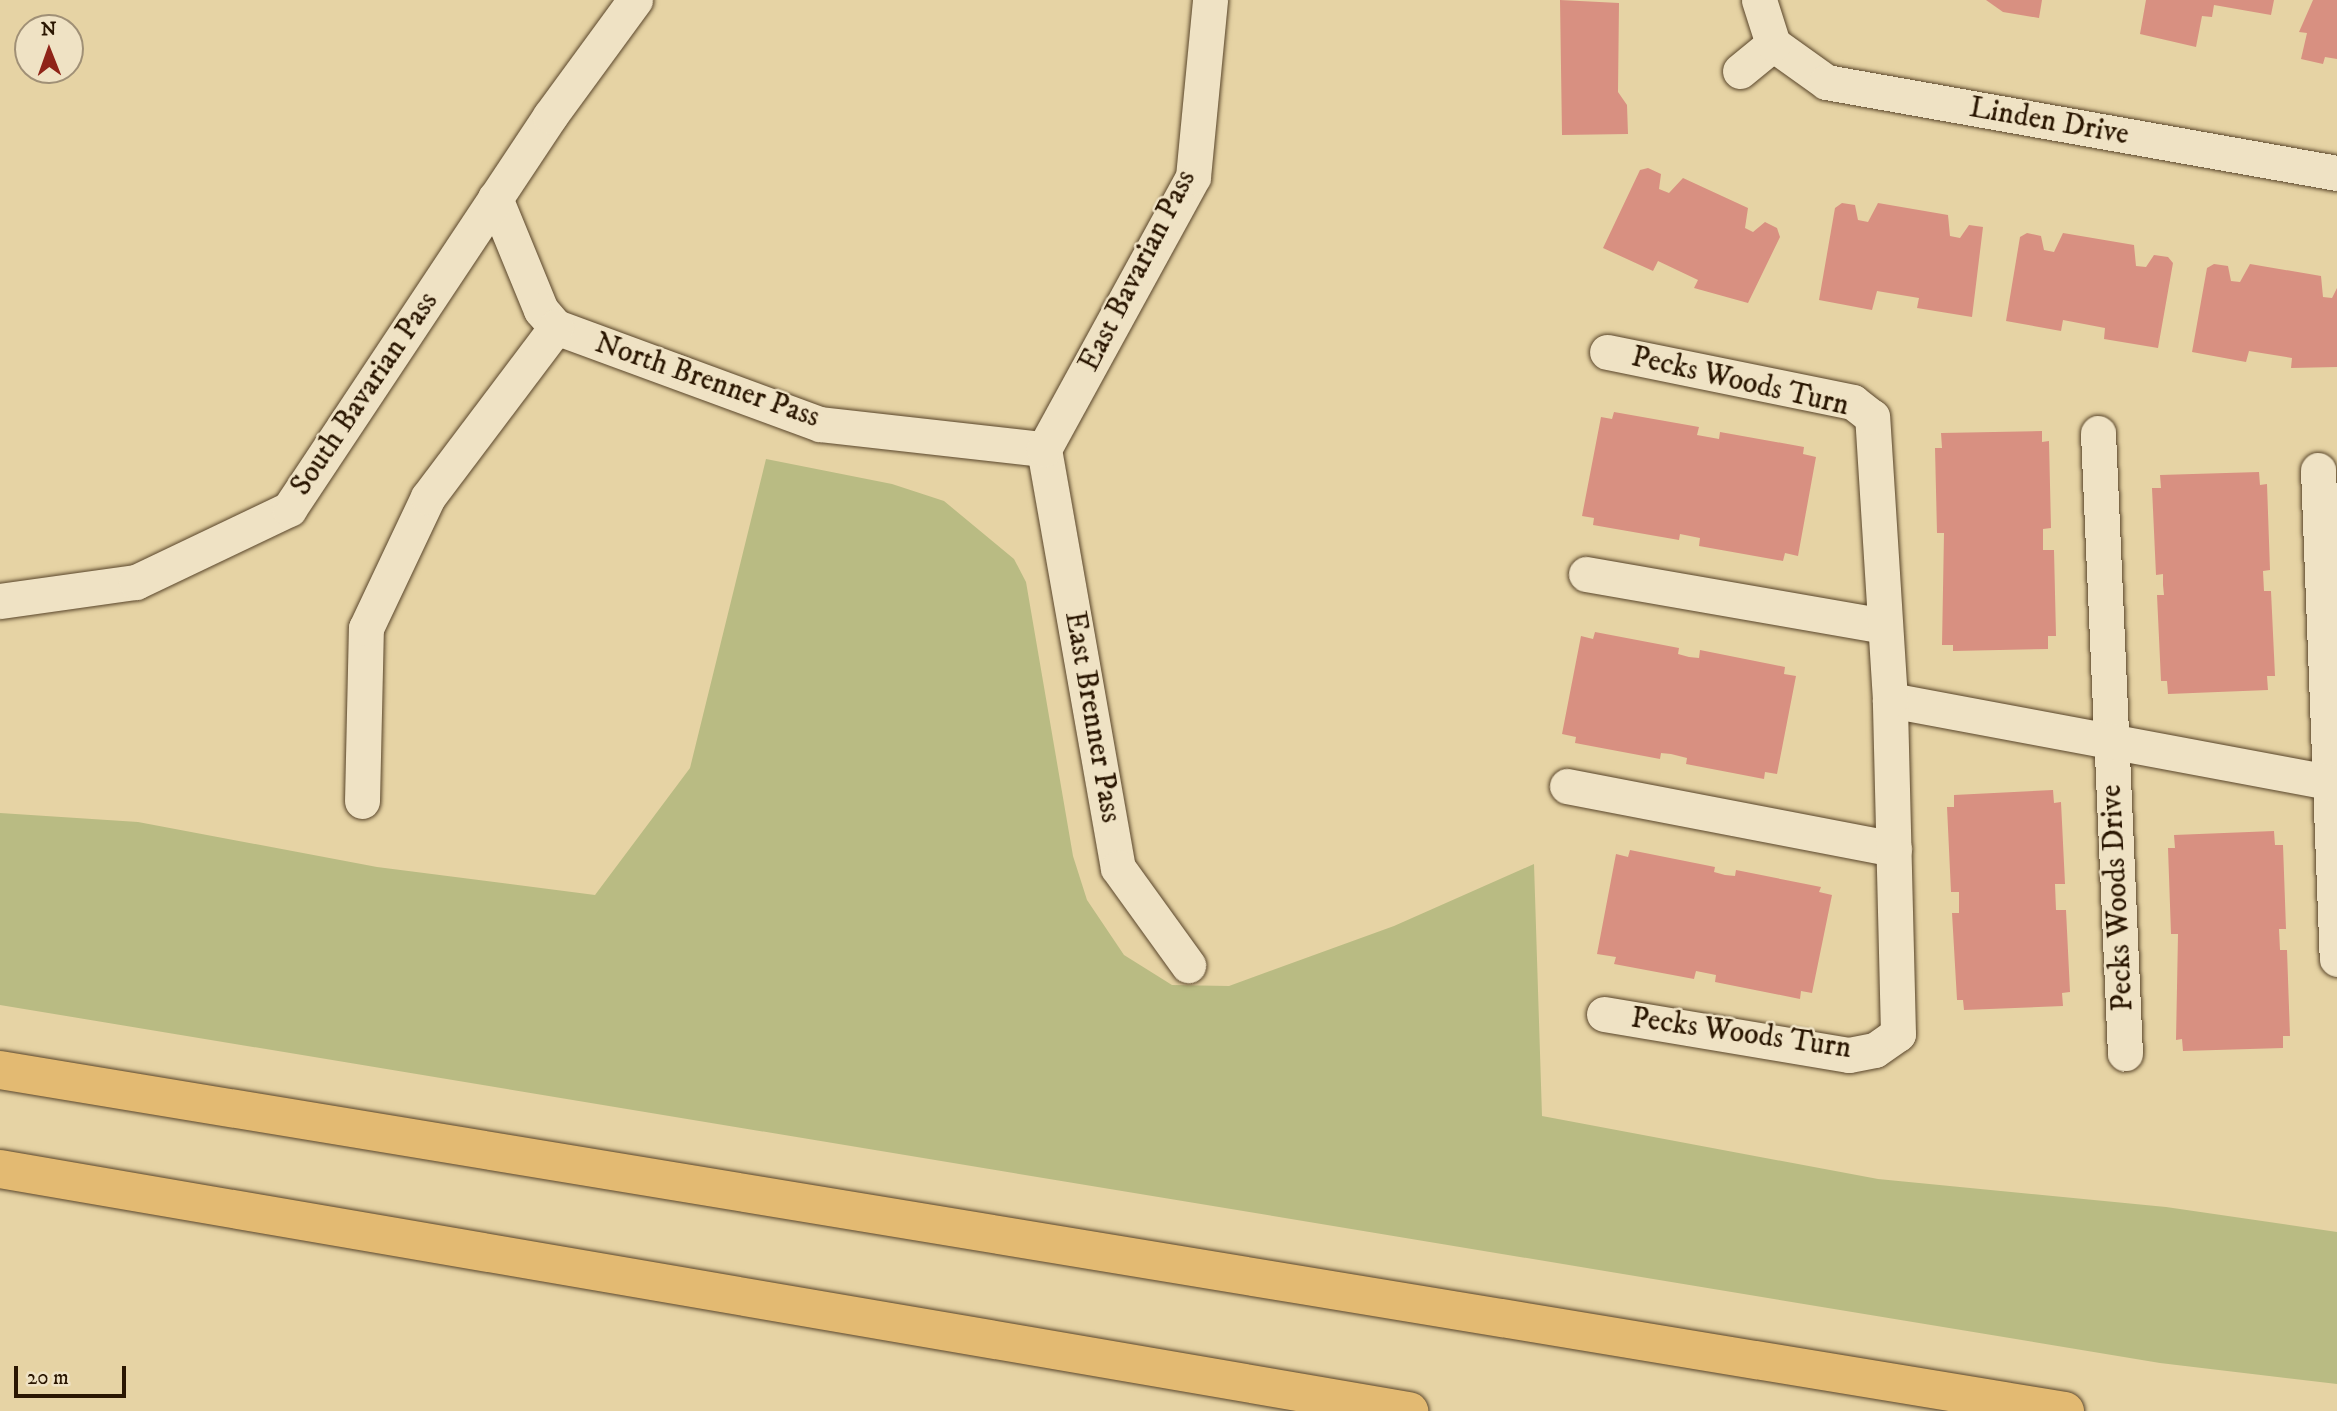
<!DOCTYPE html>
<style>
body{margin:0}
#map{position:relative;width:2337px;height:1411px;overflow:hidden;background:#e6d3a4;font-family:"IM FELL DW Pica",serif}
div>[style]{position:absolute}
.green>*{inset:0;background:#b9bb83}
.building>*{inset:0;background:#d89081}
.roads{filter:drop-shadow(0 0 2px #59452a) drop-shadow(0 0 2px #59452a)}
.minor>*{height:35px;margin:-17.5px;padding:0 17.5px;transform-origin:17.5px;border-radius:17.5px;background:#efe2c4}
.motorway>*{height:38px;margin:-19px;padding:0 19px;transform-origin:19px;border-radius:19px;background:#e3ba72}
span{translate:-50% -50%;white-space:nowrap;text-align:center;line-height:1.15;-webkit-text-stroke:5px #efe2c4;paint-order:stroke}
.street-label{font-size:30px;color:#2a1601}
.north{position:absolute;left:14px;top:14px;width:70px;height:70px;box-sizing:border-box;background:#efe2c4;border:2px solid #a09076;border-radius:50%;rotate:359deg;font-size:19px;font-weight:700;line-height:28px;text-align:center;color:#2a1601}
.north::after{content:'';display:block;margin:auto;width:24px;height:32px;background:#8f2418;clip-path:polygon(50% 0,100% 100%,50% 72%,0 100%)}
.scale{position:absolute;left:14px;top:1366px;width:112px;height:32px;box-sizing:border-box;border:4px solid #2a1601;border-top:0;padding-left:9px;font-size:21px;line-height:24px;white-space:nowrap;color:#2a1601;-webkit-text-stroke:5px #efe2c4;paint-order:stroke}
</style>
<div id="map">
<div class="green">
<div style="clip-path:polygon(766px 459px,892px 484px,944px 501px,1014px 559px,1026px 582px,1073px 856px,1087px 900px,1124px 955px,1172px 985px,1229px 986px,1394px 926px,1534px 864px,1542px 1116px,1878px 1179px,2166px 1207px,2337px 1232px,2337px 1384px,2160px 1363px,0 1005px,0 813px,138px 822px,377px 867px,595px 895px,690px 768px)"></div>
</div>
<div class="building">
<div style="clip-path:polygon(1560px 0,1619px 3px,1618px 92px,1627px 105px,1628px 134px,1562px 135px)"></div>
<div style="clip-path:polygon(1986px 0,2042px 0,2039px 18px,2003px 12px)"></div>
<div style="clip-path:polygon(2146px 0,2274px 0,2271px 15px,2214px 5px,2212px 17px,2202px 16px,2196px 47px,2140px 34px)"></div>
<div style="clip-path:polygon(2313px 0,2337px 0,2337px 59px,2325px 57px,2323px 64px,2301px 59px,2307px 33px,2299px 32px)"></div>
<div style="clip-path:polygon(1648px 168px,1661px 174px,1659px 189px,1669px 193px,1683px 178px,1748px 208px,1745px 228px,1753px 232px,1765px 222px,1777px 228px,1780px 237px,1748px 303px,1694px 288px,1698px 280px,1658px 261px,1653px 271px,1603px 248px,1640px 170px)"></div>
<div style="clip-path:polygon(1842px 203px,1855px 205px,1858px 220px,1868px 222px,1878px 203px,1948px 215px,1950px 236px,1960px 238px,1969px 225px,1983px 227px,1972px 317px,1917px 308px,1919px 298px,1877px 291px,1872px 310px,1819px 300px,1835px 208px)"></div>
<div style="clip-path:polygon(2027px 233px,2041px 236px,2044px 250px,2054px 252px,2063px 233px,2134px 245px,2136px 266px,2146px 267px,2154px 255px,2168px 257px,2173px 263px,2158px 348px,2104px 339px,2105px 328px,2063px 320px,2061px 331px,2006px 321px,2020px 237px)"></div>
<div style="clip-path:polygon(2214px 264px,2228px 266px,2231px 281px,2240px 282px,2250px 264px,2321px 276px,2323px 297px,2332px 298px,2337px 288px,2337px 367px,2291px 368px,2292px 358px,2249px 351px,2246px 362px,2192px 352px,2207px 268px)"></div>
<div style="clip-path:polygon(1614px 412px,1699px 427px,1697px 435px,1719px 439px,1720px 432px,1804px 447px,1803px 454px,1816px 457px,1798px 556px,1785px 553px,1783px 561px,1699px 546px,1700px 538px,1680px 534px,1679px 540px,1593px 525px,1594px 518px,1582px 516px,1601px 417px,1612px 419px)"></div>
<div style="clip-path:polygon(2042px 431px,2042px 442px,2049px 441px,2051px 528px,2043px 529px,2043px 550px,2054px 550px,2056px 636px,2048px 636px,2048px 649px,1953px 651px,1953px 645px,1942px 645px,1944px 533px,1937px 533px,1935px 448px,1942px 448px,1941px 433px)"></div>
<div style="clip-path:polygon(2259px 472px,2260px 485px,2267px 484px,2270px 570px,2263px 571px,2264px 591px,2271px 591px,2275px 676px,2267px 676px,2268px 690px,2168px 694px,2167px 681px,2161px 681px,2157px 595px,2164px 595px,2163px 585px,2163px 574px,2156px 575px,2152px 488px,2161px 488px,2160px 475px)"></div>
<div style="clip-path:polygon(1595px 632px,1679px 648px,1678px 654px,1689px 657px,1699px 658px,1700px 650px,1785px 667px,1784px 674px,1796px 676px,1777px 774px,1765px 772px,1764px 779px,1686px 764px,1687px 758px,1671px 754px,1661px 753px,1660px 759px,1575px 743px,1576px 737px,1562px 734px,1581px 636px,1593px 639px)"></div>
<div style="clip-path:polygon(2053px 790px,2054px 803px,2061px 802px,2065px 884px,2055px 884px,2056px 910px,2066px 910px,2070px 992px,2062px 993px,2063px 1006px,1964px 1010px,1963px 1000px,1957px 1000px,1952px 913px,1959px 913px,1959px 892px,1951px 892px,1947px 807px,1954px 807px,1954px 795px)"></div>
<div style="clip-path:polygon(2274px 831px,2275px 845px,2283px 845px,2286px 929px,2279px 929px,2280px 950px,2287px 950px,2290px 1036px,2283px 1036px,2283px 1048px,2183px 1051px,2182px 1039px,2176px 1040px,2178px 934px,2171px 934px,2168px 848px,2175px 848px,2174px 835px)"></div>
<div style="clip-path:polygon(1630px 850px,1715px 867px,1714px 872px,1725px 875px,1735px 876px,1736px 870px,1821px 887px,1819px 892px,1832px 895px,1812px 993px,1801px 991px,1800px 999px,1715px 982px,1716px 975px,1696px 971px,1694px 979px,1614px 964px,1616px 957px,1597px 954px,1616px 854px,1628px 857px)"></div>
</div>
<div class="roads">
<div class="minor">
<div style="left:1773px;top:44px;width:65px;rotate:35.6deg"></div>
<div style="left:1826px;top:82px;width:519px;rotate:10.1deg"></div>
<div style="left:1740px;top:71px;width:43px;rotate:-39.3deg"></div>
<div style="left:1773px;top:44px;width:46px;rotate:-107.7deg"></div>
<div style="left:495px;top:198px;width:121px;rotate:67.7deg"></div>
<div style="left:541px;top:310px;width:23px;rotate:49deg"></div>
<div style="left:556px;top:327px;width:281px;rotate:20.2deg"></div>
<div style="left:820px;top:424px;width:225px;rotate:6.4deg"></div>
<div style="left:2098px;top:433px;width:621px;rotate:87.51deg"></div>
<div style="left:1044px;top:449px;width:425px;rotate:80deg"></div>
<div style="left:1118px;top:868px;width:120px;rotate:54.2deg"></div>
<div style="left:1044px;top:449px;width:310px;rotate:-61.3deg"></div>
<div style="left:1193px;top:177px;width:178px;rotate:-84.5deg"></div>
<div style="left:2318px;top:470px;width:489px;rotate:87.8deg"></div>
<div style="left:1586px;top:574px;width:303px;rotate:9.9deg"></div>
<div style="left:0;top:601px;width:137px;rotate:-8deg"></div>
<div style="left:136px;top:582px;width:170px;rotate:-25.5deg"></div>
<div style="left:289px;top:509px;width:472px;rotate:-56.4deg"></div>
<div style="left:550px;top:116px;width:144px;rotate:-53.8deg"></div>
<div style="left:1890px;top:700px;width:455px;rotate:10.6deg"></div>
<div style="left:1567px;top:786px;width:333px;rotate:10.9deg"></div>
<div style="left:362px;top:801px;width:173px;rotate:-88.7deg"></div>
<div style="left:366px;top:628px;width:145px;rotate:-64.7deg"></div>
<div style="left:428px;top:497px;width:213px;rotate:-53deg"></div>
<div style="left:1604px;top:1014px;width:248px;rotate:9.5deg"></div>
<div style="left:1849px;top:1055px;width:26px;rotate:-11deg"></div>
<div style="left:1875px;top:1050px;width:28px;rotate:-35deg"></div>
<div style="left:1898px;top:1034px;width:334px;rotate:-91.4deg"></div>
<div style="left:1890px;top:700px;width:284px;rotate:-93.6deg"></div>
<div style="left:1872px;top:417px;width:24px;rotate:-142deg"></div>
<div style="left:1853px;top:402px;width:251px;rotate:-168.5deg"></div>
</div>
<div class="motorway">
<div style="left:0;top:1070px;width:2093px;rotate:9.38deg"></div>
<div style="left:0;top:1169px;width:1430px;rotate:9.75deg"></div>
</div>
</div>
<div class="street-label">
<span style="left:2049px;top:122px;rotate:10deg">Linden Drive</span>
<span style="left:1138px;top:271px;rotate:-63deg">East Bavarian Pass</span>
<span style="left:707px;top:381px;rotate:19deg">North Brenner Pass</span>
<span style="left:1740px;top:382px;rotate:13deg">Pecks Woods Turn</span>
<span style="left:365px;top:394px;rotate:-56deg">South Bavarian Pass</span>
<span style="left:1092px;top:717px;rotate:80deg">East Brenner Pass</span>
<span style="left:2118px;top:898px;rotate:-93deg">Pecks Woods Drive</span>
<span style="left:1741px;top:1034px;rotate:8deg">Pecks Woods Turn</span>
</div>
<div class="north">N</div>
<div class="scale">20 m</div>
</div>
